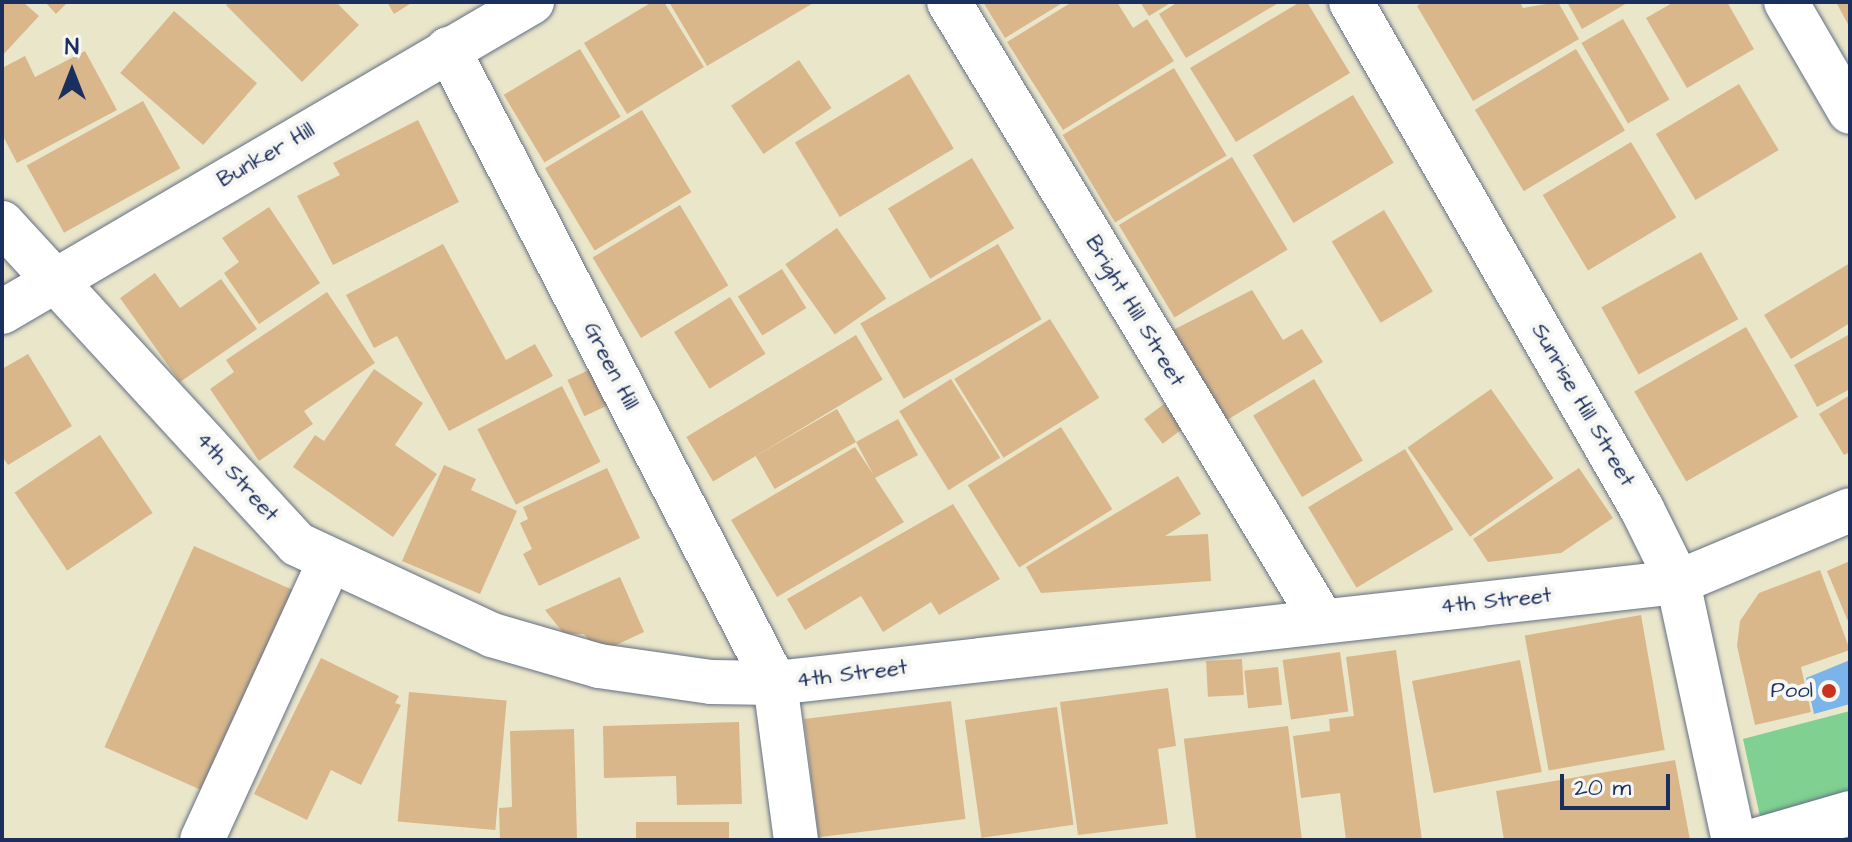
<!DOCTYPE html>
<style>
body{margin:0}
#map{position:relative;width:1852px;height:842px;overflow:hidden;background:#eae6ca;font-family:"Architects Daughter",sans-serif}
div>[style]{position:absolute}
.green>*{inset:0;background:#7fd091}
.water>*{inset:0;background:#7bb4eb}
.building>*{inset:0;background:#d9b78b;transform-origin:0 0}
.roads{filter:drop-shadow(0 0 2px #636f84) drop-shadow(0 0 2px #636f84)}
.minor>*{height:44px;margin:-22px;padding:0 22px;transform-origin:22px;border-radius:22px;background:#fff}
.dots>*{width:22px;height:22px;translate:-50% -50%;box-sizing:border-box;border:4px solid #f6f6f2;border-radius:50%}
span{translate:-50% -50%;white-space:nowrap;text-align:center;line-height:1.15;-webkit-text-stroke:8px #f6f6f2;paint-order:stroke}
.street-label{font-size:22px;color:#1b2f5e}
.poi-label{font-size:22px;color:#1b2f5e}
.right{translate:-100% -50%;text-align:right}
.frame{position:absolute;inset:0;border:4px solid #1b2f5e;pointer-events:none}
.north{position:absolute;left:32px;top:32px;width:80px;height:80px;-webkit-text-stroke:6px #f6f6f2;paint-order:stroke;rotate:0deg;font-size:22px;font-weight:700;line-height:32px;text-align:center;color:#1b2f5e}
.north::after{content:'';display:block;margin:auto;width:28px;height:36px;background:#1b2f5e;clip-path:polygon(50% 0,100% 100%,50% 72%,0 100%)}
.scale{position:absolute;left:1560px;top:774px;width:110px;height:36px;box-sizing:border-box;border:4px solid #1b2f5e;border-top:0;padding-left:10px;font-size:24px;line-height:28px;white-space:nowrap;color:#1b2f5e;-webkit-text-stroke:6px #f6f6f2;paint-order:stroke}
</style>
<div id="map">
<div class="green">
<div style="clip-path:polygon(1850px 711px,1850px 804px,1763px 830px,1743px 739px)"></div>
</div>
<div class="water">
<div style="clip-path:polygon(1850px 660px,1850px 704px,1814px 714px,1806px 678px)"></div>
</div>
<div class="building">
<div style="clip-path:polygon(2px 2px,23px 2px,39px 16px,2px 56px)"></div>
<div style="clip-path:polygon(45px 2px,68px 2px,56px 14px)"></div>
<div style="clip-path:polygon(229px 2px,336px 2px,359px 25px,302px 82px,226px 5px)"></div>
<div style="clip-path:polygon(387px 2px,413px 2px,394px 14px)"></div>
<div style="clip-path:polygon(652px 2px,664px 2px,704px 67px,627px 114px,584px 43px)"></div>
<div style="clip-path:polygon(669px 2px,815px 2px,707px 66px)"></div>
<div style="clip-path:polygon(983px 2px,1064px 2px,1005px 38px)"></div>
<div style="clip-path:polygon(1072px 2px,1117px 2px,1133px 28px,1147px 19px,1174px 61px,1063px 130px,1007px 42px)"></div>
<div style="clip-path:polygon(1140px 2px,1172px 2px,1149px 16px)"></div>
<div style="clip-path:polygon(1178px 2px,1280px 2px,1186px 58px,1159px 14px)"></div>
<div style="clip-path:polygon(1300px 2px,1307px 2px,1350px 73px,1236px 142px,1190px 68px)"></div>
<div style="clip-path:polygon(1423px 2px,1520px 2px,1523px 8px,1558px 2px,1579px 39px,1473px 101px,1417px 6px)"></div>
<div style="clip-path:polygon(1567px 2px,1629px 2px,1582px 29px)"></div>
<div style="clip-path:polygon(1674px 2px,1727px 2px,1754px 49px,1687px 88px,1646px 18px)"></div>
<div style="clip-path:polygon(1836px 2px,1850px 2px,1850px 28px)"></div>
<div style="left:174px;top:11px;width:110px;height:82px;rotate:41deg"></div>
<div style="left:1623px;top:19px;width:93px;height:48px;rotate:60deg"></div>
<div style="left:580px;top:49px;width:79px;height:89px;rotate:59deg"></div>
<div style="left:1576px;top:49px;width:95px;height:118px;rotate:59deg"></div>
<div style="clip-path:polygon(85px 51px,117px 110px,17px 163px,2px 134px,2px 68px,25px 56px,35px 77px)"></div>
<div style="left:799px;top:60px;width:58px;height:82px;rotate:56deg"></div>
<div style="left:1174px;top:68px;width:102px;height:130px;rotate:59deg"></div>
<div style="left:909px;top:74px;width:87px;height:133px;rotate:59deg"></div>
<div style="left:1739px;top:84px;width:77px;height:97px;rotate:59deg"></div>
<div style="left:1353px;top:95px;width:79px;height:117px;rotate:59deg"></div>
<div style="left:143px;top:101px;width:77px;height:133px;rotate:61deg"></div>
<div style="left:642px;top:110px;width:96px;height:113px;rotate:59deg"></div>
<div style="clip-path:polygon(418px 120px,459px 202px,333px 265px,297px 196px,340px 175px,333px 163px)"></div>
<div style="left:1631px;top:142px;width:88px;height:103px;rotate:59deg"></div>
<div style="left:1232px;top:157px;width:108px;height:132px;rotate:59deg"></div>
<div style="left:972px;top:158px;width:82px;height:98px;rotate:59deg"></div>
<div style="left:680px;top:205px;width:94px;height:102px;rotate:59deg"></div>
<div style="clip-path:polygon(269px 207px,320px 283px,259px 324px,224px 273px,239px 262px,222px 238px)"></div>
<div style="left:1384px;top:210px;width:95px;height:61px;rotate:59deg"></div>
<div style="left:837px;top:228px;width:86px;height:63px;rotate:55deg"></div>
<div style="clip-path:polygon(443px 244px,506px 360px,535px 344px,553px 376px,449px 431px,397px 336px,374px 348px,346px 295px)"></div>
<div style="left:998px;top:244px;width:87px;height:159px;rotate:60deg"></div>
<div style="left:1701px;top:252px;width:77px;height:114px;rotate:61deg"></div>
<div style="clip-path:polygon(1850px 263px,1850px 323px,1791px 359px,1764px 315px)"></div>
<div style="left:782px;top:269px;width:46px;height:52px;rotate:58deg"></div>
<div style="clip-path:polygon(155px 273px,180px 308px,221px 279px,257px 329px,180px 382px,120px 298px)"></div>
<div style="clip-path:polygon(1252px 290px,1283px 340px,1302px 329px,1323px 362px,1227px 420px,1173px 330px)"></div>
<div style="clip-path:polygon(327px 292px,375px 363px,304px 411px,313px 424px,259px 461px,210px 389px,234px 372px,226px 360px)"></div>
<div style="left:730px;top:297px;width:67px;height:66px;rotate:58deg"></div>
<div style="left:1050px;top:319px;width:93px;height:113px;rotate:58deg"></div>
<div style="left:1746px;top:327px;width:104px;height:129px;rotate:60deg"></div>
<div style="clip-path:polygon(1850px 334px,1850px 389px,1817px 407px,1794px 365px)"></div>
<div style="left:856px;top:335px;width:52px;height:198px;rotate:59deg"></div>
<div style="clip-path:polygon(28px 354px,72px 426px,8px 465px,2px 456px,2px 369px)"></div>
<div style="clip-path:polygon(374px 369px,423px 403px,395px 445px,437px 474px,393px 537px,293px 467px,315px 435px,324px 441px)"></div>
<div style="left:591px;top:369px;width:40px;height:26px;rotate:65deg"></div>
<div style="left:951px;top:379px;width:93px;height:61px;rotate:58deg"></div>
<div style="left:1314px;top:379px;width:95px;height:71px;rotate:59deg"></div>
<div style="left:562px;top:386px;width:85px;height:95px;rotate:63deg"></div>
<div style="left:1491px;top:389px;width:109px;height:102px;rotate:55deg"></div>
<div style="clip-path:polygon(1850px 395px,1850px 452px,1844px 455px,1819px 414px)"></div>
<div style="left:1164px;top:404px;width:31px;height:25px;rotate:53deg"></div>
<div style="left:837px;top:409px;width:38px;height:94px;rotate:60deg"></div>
<div style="clip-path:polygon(898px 419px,918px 455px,875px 478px,904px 522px,777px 597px,731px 520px,855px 447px,873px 474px,856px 442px)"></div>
<div style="left:1061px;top:427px;width:97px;height:110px;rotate:58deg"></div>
<div style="left:100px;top:435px;width:94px;height:103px;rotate:56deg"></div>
<div style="left:1405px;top:449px;width:94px;height:113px;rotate:59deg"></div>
<div style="clip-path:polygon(444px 465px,476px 479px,471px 490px,517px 511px,480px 594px,402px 561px)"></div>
<div style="clip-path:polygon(607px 468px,640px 538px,539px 586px,523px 554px,532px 549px,520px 523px,528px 519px,523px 507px)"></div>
<div style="clip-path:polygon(1579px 468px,1613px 518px,1561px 553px,1488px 562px,1473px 539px)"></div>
<div style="clip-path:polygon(1178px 476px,1201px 514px,1165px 536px,1208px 534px,1211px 581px,1041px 593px,1026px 567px)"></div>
<div style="clip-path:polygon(953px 504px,1000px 579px,939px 615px,931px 602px,883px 632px,861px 596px,805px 630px,787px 599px)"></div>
<div style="left:194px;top:546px;width:115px;height:220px;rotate:24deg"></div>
<div style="clip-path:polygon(1850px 561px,1850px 626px,1827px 571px)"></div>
<div style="clip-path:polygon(1820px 570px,1850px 650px,1801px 667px,1811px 712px,1755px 725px,1737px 646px,1740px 621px,1759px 593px)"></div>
<div style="clip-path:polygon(620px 577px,644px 632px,599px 653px,584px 634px,564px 634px,545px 610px)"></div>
<div style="left:1641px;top:615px;width:137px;height:118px;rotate:80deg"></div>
<div style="clip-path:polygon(1396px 650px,1422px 840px,1346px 840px,1340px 793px,1301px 798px,1293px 736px,1330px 731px,1329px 719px,1354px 716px,1346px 657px)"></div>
<div style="left:1340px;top:652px;width:60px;height:58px;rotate:82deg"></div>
<div style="clip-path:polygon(321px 658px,399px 696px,395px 703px,401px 705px,361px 785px,331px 770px,307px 820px,254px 794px)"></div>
<div style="left:1242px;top:659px;width:36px;height:36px;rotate:87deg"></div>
<div style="left:1520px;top:660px;width:114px;height:110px;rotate:79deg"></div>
<div style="left:1278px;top:667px;width:38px;height:34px;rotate:84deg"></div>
<div style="clip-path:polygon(1168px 688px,1176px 746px,1158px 749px,1168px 824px,1078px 835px,1060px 702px)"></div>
<div style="left:409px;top:692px;width:98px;height:130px;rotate:5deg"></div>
<div style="left:951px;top:701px;width:119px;height:148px;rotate:83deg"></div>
<div style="left:1057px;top:707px;width:119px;height:93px;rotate:82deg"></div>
<div style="clip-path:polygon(739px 722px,742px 804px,677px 805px,676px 776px,604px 778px,603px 726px)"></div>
<div style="left:1288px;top:726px;width:115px;height:105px;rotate:83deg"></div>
<div style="clip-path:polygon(574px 729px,577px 840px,500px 840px,499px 808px,512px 807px,510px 731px)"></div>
<div style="clip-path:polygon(1675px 760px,1690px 840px,1504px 840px,1496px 791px)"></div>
<div style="left:729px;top:822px;width:18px;height:93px;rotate:90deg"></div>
</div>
<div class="roads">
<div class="minor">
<div style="left:949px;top:2px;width:722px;rotate:58.89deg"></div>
<div style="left:1351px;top:2px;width:585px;rotate:60.15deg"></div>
<div style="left:1642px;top:509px;width:81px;rotate:63.7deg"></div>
<div style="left:1678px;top:582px;width:264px;rotate:77.8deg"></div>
<div style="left:1786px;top:2px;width:127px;rotate:59.8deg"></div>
<div style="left:448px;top:49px;width:713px;rotate:62.72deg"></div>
<div style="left:775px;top:683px;width:158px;rotate:82.4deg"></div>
<div style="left:2px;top:223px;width:436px;rotate:47.4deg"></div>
<div style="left:297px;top:544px;width:215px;rotate:25deg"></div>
<div style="left:492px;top:635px;width:111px;rotate:16.2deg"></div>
<div style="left:599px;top:666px;width:113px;rotate:8.1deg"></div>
<div style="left:711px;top:682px;width:64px;rotate:0.9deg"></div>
<div style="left:775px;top:683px;width:909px;rotate:-6.38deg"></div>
<div style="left:1678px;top:582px;width:186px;rotate:-22.7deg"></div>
<div style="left:2px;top:312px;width:614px;rotate:-30.32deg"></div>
<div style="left:202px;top:840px;width:307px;rotate:-65.4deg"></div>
<div style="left:1757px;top:840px;width:97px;rotate:-16.2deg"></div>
</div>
</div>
<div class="dots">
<div style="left:1829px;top:691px;background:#c8321e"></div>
</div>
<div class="street-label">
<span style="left:266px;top:155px;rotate:-30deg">Bunker Hill</span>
<span style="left:1135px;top:311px;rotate:59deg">Bright Hill Street</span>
<span style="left:611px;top:366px;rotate:63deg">Green Hill</span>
<span style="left:1583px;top:405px;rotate:60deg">Sunrise Hill Street</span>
<span style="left:237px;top:477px;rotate:48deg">4th Street</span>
<span style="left:1496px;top:601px;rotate:-6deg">4th Street</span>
<span style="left:852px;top:674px;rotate:-7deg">4th Street</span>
</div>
<div class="poi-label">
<span class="right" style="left:1813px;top:691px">Pool</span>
</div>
<div class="frame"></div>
<div class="north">N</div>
<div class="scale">20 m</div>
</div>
